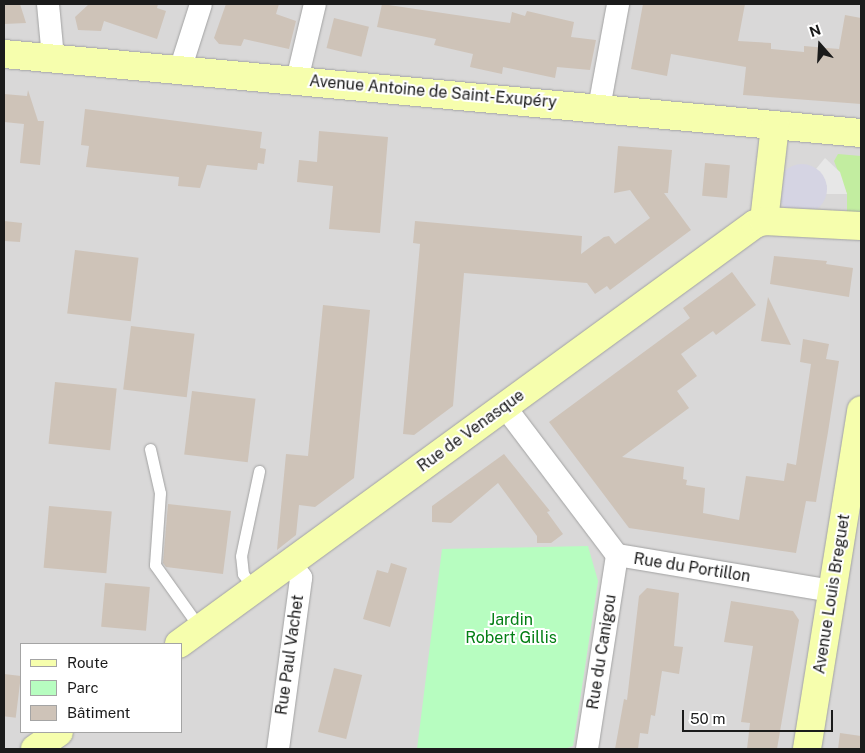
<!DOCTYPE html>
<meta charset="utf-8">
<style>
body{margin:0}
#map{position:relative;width:865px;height:753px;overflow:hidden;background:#eeeadf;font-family:"Public Sans",sans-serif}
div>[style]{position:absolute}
.residential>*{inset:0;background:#d9d8d8}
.grass>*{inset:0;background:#c2eda0}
.park>*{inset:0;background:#b7fdc0}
.parking>*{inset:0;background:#e7e7e7}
.plaza>*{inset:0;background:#d5d4e3}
.round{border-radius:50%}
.building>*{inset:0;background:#cec3b8;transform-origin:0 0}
.roads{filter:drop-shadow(0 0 1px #a2a2a2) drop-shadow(0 0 1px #a2a2a2)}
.lane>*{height:11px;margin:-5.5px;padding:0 5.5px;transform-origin:5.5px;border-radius:5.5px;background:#fff}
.street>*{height:22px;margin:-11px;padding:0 11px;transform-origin:11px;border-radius:11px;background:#fff}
.secondary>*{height:28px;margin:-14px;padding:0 14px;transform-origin:14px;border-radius:14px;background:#f6fead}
span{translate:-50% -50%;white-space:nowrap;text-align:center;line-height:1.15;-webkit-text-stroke:4px #fff;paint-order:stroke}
.street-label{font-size:16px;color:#1b1b1b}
.park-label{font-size:16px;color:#037f14}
.frame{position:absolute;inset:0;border:5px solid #1b1b1b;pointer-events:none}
.legend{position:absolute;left:20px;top:643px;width:162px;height:90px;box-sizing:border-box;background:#fff;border:1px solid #a4a4a4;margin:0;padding:6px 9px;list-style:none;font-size:15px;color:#1b1b1b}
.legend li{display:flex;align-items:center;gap:10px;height:25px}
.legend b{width:25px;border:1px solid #a4a4a4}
.north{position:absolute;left:795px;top:20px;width:50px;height:50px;-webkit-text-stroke:4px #fff;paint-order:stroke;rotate:341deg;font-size:14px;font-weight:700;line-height:20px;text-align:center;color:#1b1b1b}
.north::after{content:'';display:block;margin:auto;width:18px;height:22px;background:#1b1b1b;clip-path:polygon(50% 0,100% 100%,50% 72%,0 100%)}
.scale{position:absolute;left:682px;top:710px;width:151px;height:22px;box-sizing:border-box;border:2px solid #1b1b1b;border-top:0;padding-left:6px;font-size:15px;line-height:18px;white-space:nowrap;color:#1b1b1b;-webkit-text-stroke:4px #fff;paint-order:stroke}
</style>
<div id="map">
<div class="residential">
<div style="clip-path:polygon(evenodd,4px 4px,861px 4px,861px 749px,4px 749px,4px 4px,21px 644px,181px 644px,181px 732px,21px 732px,21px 644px)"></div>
</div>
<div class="grass">
<div style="clip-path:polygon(838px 154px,861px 156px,861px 220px,847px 218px,847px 194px,834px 161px)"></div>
</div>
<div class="park">
<div style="clip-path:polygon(588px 546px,598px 581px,573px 746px,564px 749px,417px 749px,442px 549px)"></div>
</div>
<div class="parking">
<div style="clip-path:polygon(825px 158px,840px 172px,847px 194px,826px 194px,827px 186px,816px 169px)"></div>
</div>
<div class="plaza">
<div class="round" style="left:777px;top:164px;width:50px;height:50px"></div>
</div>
<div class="building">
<div style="clip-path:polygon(4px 4px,20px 4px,26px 23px,4px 24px)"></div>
<div style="clip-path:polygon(89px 4px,158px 4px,157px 8px,166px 11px,157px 39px,104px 21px,101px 31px,78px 30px,75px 17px)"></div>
<div style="clip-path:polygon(226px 4px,279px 4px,276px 14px,296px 21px,289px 49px,244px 39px,241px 46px,219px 44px,214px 38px)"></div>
<div style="clip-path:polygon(382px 4px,510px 23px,512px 12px,525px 16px,527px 11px,574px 22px,571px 37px,596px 40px,590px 70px,557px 67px,555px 78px,503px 67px,502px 74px,470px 67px,473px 54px,434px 45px,436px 39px,377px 27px)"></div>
<div style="clip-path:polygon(643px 4px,745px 4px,738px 41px,771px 43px,771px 49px,804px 52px,804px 46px,839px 49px,845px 15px,861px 18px,861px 104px,743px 95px,746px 67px,671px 54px,667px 76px,631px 69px)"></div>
<div style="left:334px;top:18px;width:36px;height:31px;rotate:14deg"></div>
<div style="clip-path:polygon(28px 90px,38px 121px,44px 121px,40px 165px,20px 163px,24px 124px,4px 122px,4px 94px,27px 96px,26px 102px)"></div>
<div style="clip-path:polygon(85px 109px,262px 132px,260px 148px,266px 149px,264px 164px,258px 163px,257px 170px,207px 165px,200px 188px,178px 186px,179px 177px,86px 167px,89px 146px,81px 145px)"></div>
<div style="clip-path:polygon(319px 131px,388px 137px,380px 233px,329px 229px,333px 186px,297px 182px,299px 160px,317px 162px)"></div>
<div style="clip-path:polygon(618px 146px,672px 150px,668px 193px,664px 193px,691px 230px,610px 290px,607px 286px,595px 294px,587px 283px,464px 273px,453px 406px,414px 435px,403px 434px,420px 244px,413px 243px,415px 221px,582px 236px,581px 254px,604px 237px,609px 236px,615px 244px,650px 218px,630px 190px,614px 193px)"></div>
<div style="left:705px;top:163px;width:25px;height:33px;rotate:5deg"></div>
<div style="clip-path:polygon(4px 221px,22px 223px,20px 242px,4px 241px)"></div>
<div style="left:75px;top:250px;width:64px;height:64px;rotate:7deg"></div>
<div style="clip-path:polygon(774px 256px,827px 261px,826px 264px,853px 268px,849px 297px,770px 284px)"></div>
<div style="clip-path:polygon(732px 272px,756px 305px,716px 335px,713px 331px,681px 354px,697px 376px,677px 391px,689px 408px,622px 457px,684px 467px,683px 479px,687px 480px,686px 485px,705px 488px,703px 513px,739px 520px,746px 476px,784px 481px,787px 463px,796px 465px,811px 364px,800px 362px,803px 339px,829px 344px,826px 359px,839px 361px,828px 432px,816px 502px,806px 501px,796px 553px,629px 528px,549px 422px,690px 318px,683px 308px)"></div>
<div style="clip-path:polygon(768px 297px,791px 345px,761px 341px)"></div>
<div style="clip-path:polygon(323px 305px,370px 310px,354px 478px,315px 507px,299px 505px,296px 535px,277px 550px,286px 454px,308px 456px)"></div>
<div style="left:131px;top:326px;width:64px;height:64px;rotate:7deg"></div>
<div style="left:55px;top:382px;width:62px;height:62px;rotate:6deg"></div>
<div style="left:192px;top:391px;width:64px;height:64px;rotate:7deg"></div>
<div style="clip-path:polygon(504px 454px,550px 511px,547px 512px,563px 534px,551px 543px,537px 543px,537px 536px,498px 483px,451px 523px,432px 522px,432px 506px)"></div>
<div style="clip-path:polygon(168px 504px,231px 511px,223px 574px,166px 567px,163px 563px)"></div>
<div style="left:49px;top:506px;width:63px;height:62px;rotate:5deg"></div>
<div style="clip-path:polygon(391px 563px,407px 568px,390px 627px,363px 619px,377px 570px,388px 573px)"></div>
<div style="left:105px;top:583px;width:45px;height:44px;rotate:5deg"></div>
<div style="clip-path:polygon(647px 588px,679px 593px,674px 646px,683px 647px,679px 674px,662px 671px,655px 716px,651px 715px,648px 734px,640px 733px,638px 749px,615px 749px,624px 699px,627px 700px,639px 596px)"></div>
<div style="clip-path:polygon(731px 601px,793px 611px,799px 620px,777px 749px,747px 749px,750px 723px,741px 722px,753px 646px,724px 642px)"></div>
<div style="left:334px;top:668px;width:29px;height:66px;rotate:14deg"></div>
<div style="left:4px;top:674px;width:17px;height:42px;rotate:7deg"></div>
<div style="clip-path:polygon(840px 733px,861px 736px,861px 749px,838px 749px)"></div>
</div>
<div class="roads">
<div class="lane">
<div style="left:150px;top:449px;width:45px;rotate:77.2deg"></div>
<div style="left:160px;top:493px;width:72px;rotate:94deg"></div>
<div style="left:155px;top:565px;width:77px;rotate:54.5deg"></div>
<div style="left:254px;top:589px;width:19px;rotate:-126deg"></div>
<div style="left:243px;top:574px;width:18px;rotate:-96deg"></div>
<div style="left:241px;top:556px;width:87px;rotate:-78deg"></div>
</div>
<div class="street">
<div style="left:48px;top:4px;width:54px;rotate:84.7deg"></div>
<div style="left:180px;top:70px;width:69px;rotate:-72.3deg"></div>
<div style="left:297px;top:80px;width:78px;rotate:-76.7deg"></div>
<div style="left:599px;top:108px;width:106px;rotate:-79.6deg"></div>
<div style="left:505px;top:407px;width:186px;rotate:52.9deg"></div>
<div style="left:617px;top:555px;width:218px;rotate:9.5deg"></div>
<div style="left:278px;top:749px;width:173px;rotate:-82.3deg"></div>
<div style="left:301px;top:578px;width:18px;rotate:-124deg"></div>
<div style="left:587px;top:749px;width:196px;rotate:-81.2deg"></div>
</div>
<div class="secondary">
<div style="left:4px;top:54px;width:861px;rotate:5.27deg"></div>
<div style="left:764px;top:221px;width:96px;rotate:-83.4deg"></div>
<div style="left:179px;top:644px;width:713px;rotate:-36.1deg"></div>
<div style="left:755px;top:224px;width:9px;rotate:-18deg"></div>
<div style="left:764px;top:221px;width:97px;rotate:3deg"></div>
<div style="left:35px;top:749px;width:29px;rotate:-35deg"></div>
<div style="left:807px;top:749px;width:343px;rotate:-80.9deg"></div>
</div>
</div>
<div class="street-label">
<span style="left:433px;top:92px;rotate:5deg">Avenue Antoine de Saint-Exupéry</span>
<span style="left:471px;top:431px;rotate:-36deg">Rue de Venasque</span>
<span style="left:692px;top:568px;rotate:9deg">Rue du Portillon</span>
<span style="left:832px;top:594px;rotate:-81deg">Avenue Louis Breguet</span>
<span style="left:602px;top:652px;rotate:-81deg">Rue du Canigou</span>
<span style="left:290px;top:655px;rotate:-82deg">Rue Paul Vachet</span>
</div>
<div class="park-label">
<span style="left:511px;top:629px">Jardin<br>Robert Gillis</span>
</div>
<div class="frame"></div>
<ul class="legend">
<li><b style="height:6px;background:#f6fead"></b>Route</li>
<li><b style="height:14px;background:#b7fdc0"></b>Parc</li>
<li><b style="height:14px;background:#cec3b8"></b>Bâtiment</li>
</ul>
<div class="north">N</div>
<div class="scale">50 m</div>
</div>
